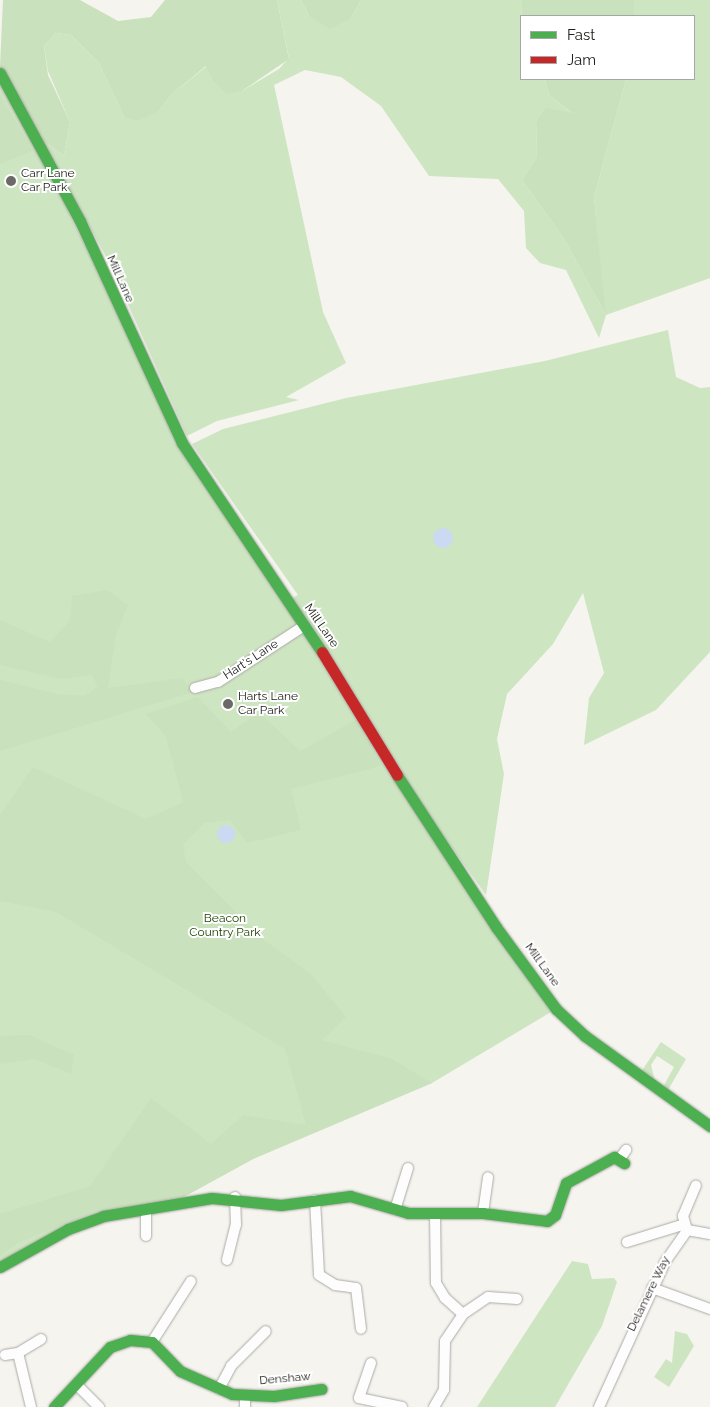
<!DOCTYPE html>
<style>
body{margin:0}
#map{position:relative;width:710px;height:1407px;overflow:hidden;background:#f5f4ef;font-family:Raleway,sans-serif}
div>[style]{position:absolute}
.green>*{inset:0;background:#cee5c2}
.forest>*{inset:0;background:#cae1bd;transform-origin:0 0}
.water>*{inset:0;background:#cbdaf2}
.round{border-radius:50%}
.roads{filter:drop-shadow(0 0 1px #abaaa6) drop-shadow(0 0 1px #abaaa6)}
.street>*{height:10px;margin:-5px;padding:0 5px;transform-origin:5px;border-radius:5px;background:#fefdfd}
.fast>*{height:11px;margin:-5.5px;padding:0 5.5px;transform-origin:5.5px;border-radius:5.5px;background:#4caf50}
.jam>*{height:11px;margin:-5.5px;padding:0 5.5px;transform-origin:5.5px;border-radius:5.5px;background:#c62828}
.dots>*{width:14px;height:14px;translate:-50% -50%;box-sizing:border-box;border:2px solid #fff;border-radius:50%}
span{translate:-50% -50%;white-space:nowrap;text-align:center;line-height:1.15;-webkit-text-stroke:4px #fff;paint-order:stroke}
.poi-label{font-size:12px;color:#21201d}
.left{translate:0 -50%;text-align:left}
.street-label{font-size:12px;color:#21201d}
.park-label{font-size:12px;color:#1b4202}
.legend{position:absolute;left:520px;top:15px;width:175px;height:65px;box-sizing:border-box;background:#fff;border:1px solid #a6a6a5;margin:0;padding:6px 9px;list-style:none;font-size:15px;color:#21201d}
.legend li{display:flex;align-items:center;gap:10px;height:25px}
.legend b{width:25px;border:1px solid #a6a6a5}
</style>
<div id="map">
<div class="green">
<div style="clip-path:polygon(277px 0,301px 0,309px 16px,351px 18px,361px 0,522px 0,521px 79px,545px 79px,549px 95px,573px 114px,536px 120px,537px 157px,522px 180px,563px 237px,605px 313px,594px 197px,626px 79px,694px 79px,694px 16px,633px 16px,634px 0,710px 0,710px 278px,606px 315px,599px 338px,566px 270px,540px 263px,526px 248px,524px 211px,498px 179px,429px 176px,381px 106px,341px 77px,305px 70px,274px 85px,323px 312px,346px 363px,286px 397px,299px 400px,217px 421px,187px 436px,109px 262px,43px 141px,64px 155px,70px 122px,48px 71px,44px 46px,56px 33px,71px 35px,99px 63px,124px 117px,158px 112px,173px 93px,207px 66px,212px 80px,242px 91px,279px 69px,289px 58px)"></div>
<div style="clip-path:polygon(0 73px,182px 443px,556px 1009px,432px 1083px,253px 1159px,180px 1199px,103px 1216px,0 1267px)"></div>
<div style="clip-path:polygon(668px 330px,676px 377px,700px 388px,710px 387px,710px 652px,656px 710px,584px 745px,589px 698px,604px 673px,583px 593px,553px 644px,507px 694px,497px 739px,504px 774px,486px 895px,425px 810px,292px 598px,298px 595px,192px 444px,223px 429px,346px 398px,545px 361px)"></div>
<div style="clip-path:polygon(661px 1042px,686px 1059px,668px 1090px,663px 1087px,674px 1067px,657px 1056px,651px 1065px,655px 1081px,641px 1072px)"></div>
<div style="clip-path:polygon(572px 1261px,588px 1264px,592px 1279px,614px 1278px,617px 1282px,602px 1326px,555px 1407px,477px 1407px)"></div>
<div style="clip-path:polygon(675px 1331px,687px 1334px,694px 1346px,669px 1387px,654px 1377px,666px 1359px,672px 1363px)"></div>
</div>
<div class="forest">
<div style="clip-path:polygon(3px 0,80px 0,118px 21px,151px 17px,165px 0,277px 0,289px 59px,242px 91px,227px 94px,212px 80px,206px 66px,173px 93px,158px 112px,138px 121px,124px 117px,99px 63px,71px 35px,56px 33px,44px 46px,48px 75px,70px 122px,64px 155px,43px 141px,0 66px)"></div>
<div style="clip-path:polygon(301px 0,361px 0,351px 18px,330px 29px,309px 16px)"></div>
<div style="left:522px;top:0;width:112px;height:16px"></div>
<div style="clip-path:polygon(545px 79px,626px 79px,594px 197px,606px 315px,563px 237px,522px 180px,537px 157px,536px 121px,546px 108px,572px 113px,549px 95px)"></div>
<div style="clip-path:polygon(0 94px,33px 151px,0 164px)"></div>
<div style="clip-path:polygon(107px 590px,128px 605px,116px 635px,108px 688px,182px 678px,193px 692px,0 751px,0 680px,57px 694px,85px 696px,98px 686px,91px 675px,61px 679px,0 665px,0 620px,50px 642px,70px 620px,72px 596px)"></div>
<div style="clip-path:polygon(198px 697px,231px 732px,259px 712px,300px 751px,357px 719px,381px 766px,291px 789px,301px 830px,247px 843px,230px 820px,205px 823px,183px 844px,186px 862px,264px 940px,311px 974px,346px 1017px,322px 1040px,392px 1059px,432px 1083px,253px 1159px,180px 1199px,100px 1209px,18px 1243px,0 1256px,0 1214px,90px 1186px,151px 1098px,211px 1144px,243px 1115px,306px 1125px,285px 1049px,56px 912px,0 901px,0 815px,33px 767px,146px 819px,183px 802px,166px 737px,146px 714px)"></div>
<div style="clip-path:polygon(29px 1035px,74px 1055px,71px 1074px,35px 1059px,0 1064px,0 1036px)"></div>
</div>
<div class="water">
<div class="round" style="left:433px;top:528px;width:20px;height:20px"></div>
<div class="round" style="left:217px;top:825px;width:18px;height:18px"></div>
</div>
<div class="roads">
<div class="street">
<div style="left:195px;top:688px;width:24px;rotate:-15deg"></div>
<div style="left:218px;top:682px;width:103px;rotate:-33.1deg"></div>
<div style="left:621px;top:1157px;width:9px;rotate:-54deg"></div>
<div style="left:315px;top:1200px;width:75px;rotate:86.9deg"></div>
<div style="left:319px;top:1275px;width:19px;rotate:32deg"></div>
<div style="left:335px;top:1285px;width:21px;rotate:8deg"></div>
<div style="left:356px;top:1288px;width:41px;rotate:83deg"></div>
<div style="left:395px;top:1210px;width:44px;rotate:-72.8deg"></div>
<div style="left:483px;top:1213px;width:36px;rotate:-82deg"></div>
<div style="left:435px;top:1215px;width:68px;rotate:89.2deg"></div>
<div style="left:436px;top:1283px;width:17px;rotate:59deg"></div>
<div style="left:445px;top:1298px;width:24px;rotate:42deg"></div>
<div style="left:463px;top:1314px;width:30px;rotate:-34deg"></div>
<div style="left:488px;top:1297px;width:29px;rotate:4deg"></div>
<div style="left:687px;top:1230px;width:23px;rotate:10deg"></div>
<div style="left:146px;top:1236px;width:27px;rotate:-90deg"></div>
<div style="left:627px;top:1242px;width:58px;rotate:-17.2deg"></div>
<div style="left:227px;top:1260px;width:36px;rotate:-76deg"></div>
<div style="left:236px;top:1225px;width:28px;rotate:-92deg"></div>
<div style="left:652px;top:1288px;width:62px;rotate:19.9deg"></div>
<div style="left:152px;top:1342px;width:72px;rotate:-57.4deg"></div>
<div style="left:18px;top:1353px;width:56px;rotate:76.5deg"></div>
<div style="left:5px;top:1355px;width:13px;rotate:-9deg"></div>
<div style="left:18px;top:1353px;width:27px;rotate:-31deg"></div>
<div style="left:371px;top:1363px;width:37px;rotate:109deg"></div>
<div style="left:359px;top:1398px;width:44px;rotate:11.8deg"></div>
<div style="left:78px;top:1386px;width:30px;rotate:45deg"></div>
<div style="left:219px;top:1389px;width:26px;rotate:-62deg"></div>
<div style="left:231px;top:1366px;width:49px;rotate:-45deg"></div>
<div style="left:245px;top:1395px;width:12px;rotate:90deg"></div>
<div style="left:434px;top:1407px;width:20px;rotate:-60deg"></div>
<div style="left:444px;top:1390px;width:49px;rotate:-88.8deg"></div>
<div style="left:445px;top:1341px;width:32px;rotate:-56deg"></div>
<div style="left:599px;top:1407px;width:159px;rotate:-65.5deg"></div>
<div style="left:665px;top:1262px;width:39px;rotate:-55deg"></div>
<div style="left:687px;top:1230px;width:15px;rotate:-106deg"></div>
<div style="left:683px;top:1216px;width:33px;rotate:-67deg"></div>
</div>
<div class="fast">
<div style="left:0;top:73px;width:168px;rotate:61.6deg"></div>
<div style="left:80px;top:221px;width:244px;rotate:65.3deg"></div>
<div style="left:182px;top:443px;width:252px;rotate:56.2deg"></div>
<div style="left:397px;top:775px;width:181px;rotate:56.9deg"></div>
<div style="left:496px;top:927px;width:102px;rotate:53.8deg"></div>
<div style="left:556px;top:1009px;width:40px;rotate:43deg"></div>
<div style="left:585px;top:1036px;width:154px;rotate:35.8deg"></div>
<div style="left:0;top:1267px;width:78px;rotate:-29.2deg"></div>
<div style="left:68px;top:1229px;width:37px;rotate:-20deg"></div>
<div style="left:103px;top:1216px;width:110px;rotate:-9.4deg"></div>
<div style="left:212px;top:1198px;width:69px;rotate:5.8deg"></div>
<div style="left:281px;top:1205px;width:70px;rotate:-7.4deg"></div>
<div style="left:350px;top:1196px;width:60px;rotate:16.3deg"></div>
<div style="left:408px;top:1213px;width:75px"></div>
<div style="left:483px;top:1213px;width:64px;rotate:7.1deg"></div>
<div style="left:547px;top:1221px;width:10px;rotate:-37deg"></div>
<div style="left:555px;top:1215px;width:34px;rotate:-71deg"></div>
<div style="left:566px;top:1183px;width:55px;rotate:-28.4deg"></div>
<div style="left:614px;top:1157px;width:12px;rotate:31deg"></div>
<div style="left:54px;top:1407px;width:82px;rotate:-47deg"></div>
<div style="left:110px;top:1347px;width:21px;rotate:-19deg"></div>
<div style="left:130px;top:1340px;width:22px;rotate:5deg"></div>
<div style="left:152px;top:1342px;width:40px;rotate:46deg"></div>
<div style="left:180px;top:1371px;width:57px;rotate:23.9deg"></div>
<div style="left:232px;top:1394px;width:42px;rotate:2.7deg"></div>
<div style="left:274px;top:1396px;width:48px;rotate:-8.5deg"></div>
</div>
<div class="jam">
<div style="left:322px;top:652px;width:144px;rotate:58.6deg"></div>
</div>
</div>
<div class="dots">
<div style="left:11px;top:181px;background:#6b6a66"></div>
<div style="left:228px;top:704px;background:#6b6a66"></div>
</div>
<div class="poi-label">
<span class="left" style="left:21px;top:181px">Carr Lane<br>Car Park</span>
<span class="left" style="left:238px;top:704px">Harts Lane<br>Car Park</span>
</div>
<div class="street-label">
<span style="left:120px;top:279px;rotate:66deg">Mill Lane</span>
<span style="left:321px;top:626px;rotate:55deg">Mill Lane</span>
<span style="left:251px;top:660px;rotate:-33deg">Hart's Lane</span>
<span style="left:542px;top:965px;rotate:54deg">Mill Lane</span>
<span style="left:649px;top:1294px;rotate:-64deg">Delamere Way</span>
<span style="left:285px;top:1379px;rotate:-5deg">Denshaw</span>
</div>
<div class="park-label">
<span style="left:225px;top:926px">Beacon<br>Country Park</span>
</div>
<ul class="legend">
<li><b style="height:6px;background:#4caf50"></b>Fast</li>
<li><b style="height:6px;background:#c62828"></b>Jam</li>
</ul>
</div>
